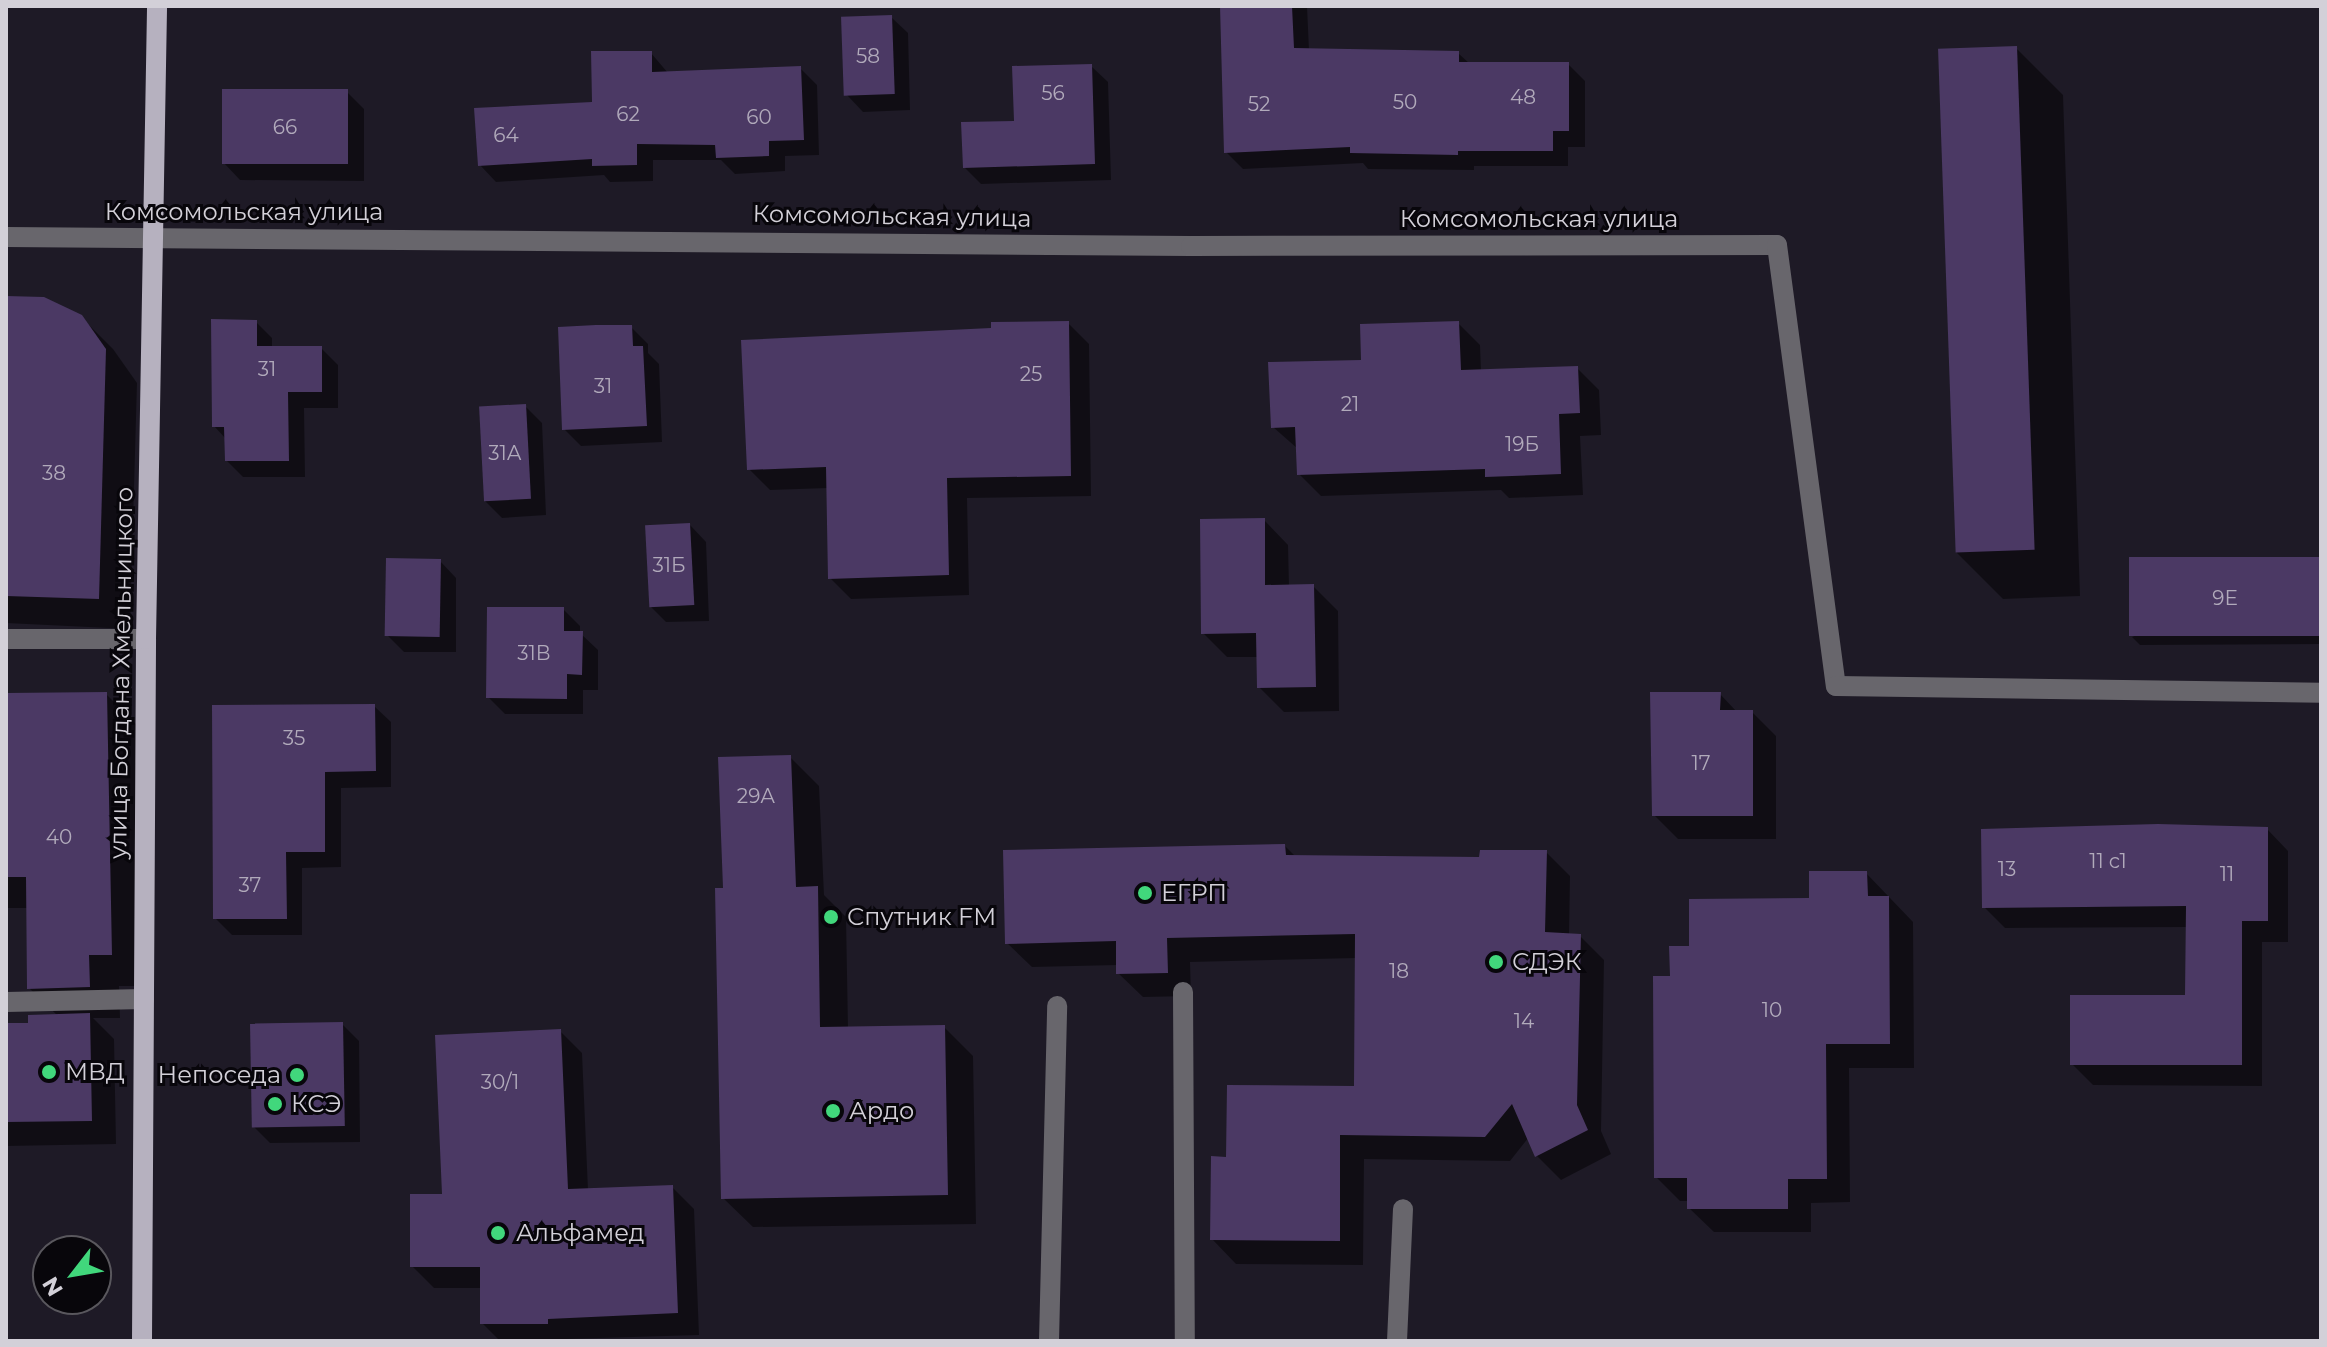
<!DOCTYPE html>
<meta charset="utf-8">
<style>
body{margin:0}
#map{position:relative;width:2327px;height:1347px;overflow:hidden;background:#1e1a26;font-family:Montserrat,sans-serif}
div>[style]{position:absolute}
.shadow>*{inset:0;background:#0007}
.building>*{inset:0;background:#4b3964;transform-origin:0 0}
.minor>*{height:20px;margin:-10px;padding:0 10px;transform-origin:10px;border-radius:10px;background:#68666c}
.major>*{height:20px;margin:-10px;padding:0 10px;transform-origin:10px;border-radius:10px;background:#b6b1bf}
.dots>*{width:22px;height:22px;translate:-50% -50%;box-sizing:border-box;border:4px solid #08060b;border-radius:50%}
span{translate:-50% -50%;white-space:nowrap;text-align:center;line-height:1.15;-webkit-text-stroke:6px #08060b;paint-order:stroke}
.number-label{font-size:20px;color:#b1aabb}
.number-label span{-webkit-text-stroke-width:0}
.street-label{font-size:24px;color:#d3d0d8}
.poi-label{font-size:24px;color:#d3d0d8}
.left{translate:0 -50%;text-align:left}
.right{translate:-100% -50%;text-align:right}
.frame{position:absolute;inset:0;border:8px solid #d3d0d8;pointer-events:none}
.north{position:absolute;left:32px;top:1235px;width:80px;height:80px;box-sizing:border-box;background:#08060b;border:2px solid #59575d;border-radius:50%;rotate:239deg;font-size:22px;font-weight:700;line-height:32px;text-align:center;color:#d3d0d8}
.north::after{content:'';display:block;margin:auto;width:28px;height:36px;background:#41d77c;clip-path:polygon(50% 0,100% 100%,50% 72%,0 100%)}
</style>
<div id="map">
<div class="shadow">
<div style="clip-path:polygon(1222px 6px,1307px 6px,1309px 50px,1458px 53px,1470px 64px,1568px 64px,1585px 81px,1585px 147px,1568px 147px,1568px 166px,1474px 166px,1474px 170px,1368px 169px,1363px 163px,1243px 169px,1226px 152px)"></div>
<div style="clip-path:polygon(891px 17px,908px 33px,910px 110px,863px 112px,847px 95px)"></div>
<div style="clip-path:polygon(2016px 48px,2063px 95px,2080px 596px,2003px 599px,1956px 552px)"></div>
<div style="clip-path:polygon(651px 53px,668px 73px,800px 68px,817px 85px,819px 155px,785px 156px,785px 171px,735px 174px,721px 160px,653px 160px,653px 181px,610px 182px,604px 175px,496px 182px,480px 165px,594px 104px)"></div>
<div style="clip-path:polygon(1091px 66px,1108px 82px,1111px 180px,981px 184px,965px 168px,1016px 123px)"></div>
<div style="clip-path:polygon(347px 92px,364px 109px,364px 181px,240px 180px,224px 163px)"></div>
<div style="clip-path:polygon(6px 298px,81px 317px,113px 349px,137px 383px,130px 629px,6px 623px)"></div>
<div style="clip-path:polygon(256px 322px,272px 338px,272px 348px,321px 348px,338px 365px,338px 408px,304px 408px,305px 477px,243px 477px,227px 461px,226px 439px,214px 426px)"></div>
<div style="clip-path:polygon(1068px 323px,1089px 344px,1091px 496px,967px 498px,969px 595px,851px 599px,830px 578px,828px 488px,770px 490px,749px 469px,993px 330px)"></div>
<div style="clip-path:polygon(1458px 323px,1480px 345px,1481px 371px,1577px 368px,1599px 390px,1601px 435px,1580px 436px,1583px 495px,1509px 498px,1501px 490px,1321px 496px,1299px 474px,1298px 449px,1273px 427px,1363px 361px)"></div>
<div style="clip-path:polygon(631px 327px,648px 344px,648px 353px,659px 364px,662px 442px,581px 446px,564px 429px)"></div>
<div style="clip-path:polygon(525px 406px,542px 423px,546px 515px,502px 518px,485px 501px)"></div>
<div style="clip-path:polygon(1264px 520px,1288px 545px,1289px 586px,1313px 586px,1338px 611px,1339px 711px,1284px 712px,1259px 687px,1259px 657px,1227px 657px,1203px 633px)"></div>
<div style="clip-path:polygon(690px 525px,706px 542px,709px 621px,666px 622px,650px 606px)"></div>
<div style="clip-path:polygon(2321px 559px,2321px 644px,2140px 645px,2132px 637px)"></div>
<div style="clip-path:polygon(440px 561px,456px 578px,456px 652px,404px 652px,387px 635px)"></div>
<div style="clip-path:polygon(563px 609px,580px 626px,580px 633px,598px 650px,598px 690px,583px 690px,583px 714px,505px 714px,488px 697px)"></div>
<div style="clip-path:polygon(106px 694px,138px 726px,142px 986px,119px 986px,120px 1018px,93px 1018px,114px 1039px,116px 1144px,6px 1146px,6px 1025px,30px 1025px,58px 1016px,29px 988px,28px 908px,6px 908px,6px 695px)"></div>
<div style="clip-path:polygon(1720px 694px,1737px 712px,1752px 712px,1776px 736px,1776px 839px,1678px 839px,1654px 815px)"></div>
<div style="clip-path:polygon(374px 706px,391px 722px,391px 787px,341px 788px,341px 867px,302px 868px,302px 935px,232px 935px,215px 918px)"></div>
<div style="clip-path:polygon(790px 757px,819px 786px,824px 895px,846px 917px,848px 1028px,944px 1027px,973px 1056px,976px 1224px,753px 1227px,723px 1198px,725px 890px)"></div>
<div style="clip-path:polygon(2267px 829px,2288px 851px,2288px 942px,2262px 942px,2262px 1086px,2093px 1085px,2072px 1064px,2187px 997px,2188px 927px,2005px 928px,1984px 907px)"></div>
<div style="clip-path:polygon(1285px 846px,1296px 857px,1481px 859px,1546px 852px,1570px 876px,1569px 935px,1580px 936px,1604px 960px,1601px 1131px,1611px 1154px,1561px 1180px,1537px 1156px,1529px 1137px,1510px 1161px,1364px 1159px,1363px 1265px,1236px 1264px,1212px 1239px,1228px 1159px,1356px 1088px,1357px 958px,1190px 962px,1191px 996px,1143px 997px,1118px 973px,1118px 965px,1032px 967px,1007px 943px)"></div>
<div style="clip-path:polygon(1866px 873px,1913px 922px,1914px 1068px,1849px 1068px,1850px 1202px,1811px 1203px,1811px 1232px,1714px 1232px,1689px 1208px,1689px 1201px,1680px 1201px,1656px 1177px,1672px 978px,1691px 948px,1812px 900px)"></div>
<div style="clip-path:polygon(342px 1024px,359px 1041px,360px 1142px,270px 1143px,254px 1127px)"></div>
<div style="clip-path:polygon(560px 1031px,582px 1053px,588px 1190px,672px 1187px,694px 1209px,699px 1335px,500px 1341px,482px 1323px,482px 1288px,434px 1288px,412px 1266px,444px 1196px)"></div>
</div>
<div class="building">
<div style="clip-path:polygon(1220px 6px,1292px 6px,1294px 48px,1459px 51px,1459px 62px,1569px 62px,1569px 131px,1553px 131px,1553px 151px,1458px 151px,1458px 155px,1350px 153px,1350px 147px,1224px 153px)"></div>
<div style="left:892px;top:15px;width:79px;height:51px;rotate:88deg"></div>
<div style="left:2017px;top:46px;width:504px;height:79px;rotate:88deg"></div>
<div style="clip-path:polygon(591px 51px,652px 51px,652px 72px,801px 66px,804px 140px,769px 141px,769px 156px,716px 158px,715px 145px,637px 144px,637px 165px,592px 166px,592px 159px,478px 166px,474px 108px,592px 102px)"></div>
<div style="clip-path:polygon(1092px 64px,1095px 164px,963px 168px,961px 122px,1014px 121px,1012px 66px)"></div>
<div style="left:222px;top:89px;width:126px;height:75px"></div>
<div style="clip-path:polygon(6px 296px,44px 297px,82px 315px,106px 349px,99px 599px,6px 596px)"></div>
<div style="clip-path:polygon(211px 319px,257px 320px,257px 346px,322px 346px,322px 392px,288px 392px,289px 461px,225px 461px,224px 427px,212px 427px)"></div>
<div style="clip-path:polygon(1069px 321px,1071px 476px,947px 478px,949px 575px,828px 579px,826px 467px,747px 470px,741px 340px,991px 328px,991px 322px)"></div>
<div style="clip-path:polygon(1459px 321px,1461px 370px,1578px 366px,1580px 413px,1559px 414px,1561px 474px,1485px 477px,1485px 469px,1297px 475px,1295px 427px,1271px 428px,1268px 362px,1361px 360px,1360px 324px)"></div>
<div style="clip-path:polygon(596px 325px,632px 325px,633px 346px,643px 346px,647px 426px,562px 430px,558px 327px)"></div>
<div style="left:526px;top:404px;width:95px;height:47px;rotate:87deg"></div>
<div style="clip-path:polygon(1265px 518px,1265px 585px,1314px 584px,1316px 687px,1257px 688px,1256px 633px,1201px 634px,1200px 519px)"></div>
<div style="left:690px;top:523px;width:82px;height:45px;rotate:87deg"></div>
<div style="left:2321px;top:557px;width:79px;height:192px;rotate:90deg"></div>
<div style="left:386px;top:558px;width:55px;height:78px;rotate:1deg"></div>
<div style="clip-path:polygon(487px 607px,564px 607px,564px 631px,583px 631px,582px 675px,567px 674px,567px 699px,486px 698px)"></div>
<div style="clip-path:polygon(107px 692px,112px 955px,89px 955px,90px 987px,27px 989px,26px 877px,6px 877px,6px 693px)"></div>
<div style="clip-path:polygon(1650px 692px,1721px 692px,1720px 710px,1753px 710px,1753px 816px,1652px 816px)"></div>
<div style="clip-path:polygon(375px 704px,376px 771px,325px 772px,325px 852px,286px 852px,287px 919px,213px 919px,212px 705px)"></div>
<div style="clip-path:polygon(791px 755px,796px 887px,818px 886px,820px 1027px,945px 1025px,948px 1195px,721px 1199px,715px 888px,723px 888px,718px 757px)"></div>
<div style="clip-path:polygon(2158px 824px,2268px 827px,2268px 921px,2242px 921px,2242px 1065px,2070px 1065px,2070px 995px,2185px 995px,2186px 906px,1982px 908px,1981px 829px)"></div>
<div style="clip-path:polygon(1285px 844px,1286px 855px,1479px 857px,1480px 850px,1547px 850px,1545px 932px,1581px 934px,1577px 1105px,1588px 1130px,1535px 1157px,1512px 1104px,1485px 1137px,1340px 1135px,1340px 1241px,1210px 1240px,1211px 1156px,1226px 1157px,1227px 1085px,1354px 1086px,1355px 934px,1167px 938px,1168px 973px,1116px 974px,1116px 941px,1005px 944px,1003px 850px)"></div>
<div style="clip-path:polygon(1809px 871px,1867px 871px,1868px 896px,1889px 896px,1890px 1044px,1826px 1044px,1827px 1179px,1788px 1179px,1788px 1209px,1687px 1209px,1687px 1178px,1654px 1178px,1653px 976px,1670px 976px,1669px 946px,1689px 946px,1689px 899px,1809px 898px)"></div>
<div style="clip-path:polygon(90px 1013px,92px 1121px,6px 1122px,6px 1023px,28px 1023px,28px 1015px)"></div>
<div style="left:343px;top:1022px;width:104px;height:93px;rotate:89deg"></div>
<div style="clip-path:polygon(561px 1029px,568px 1189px,673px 1185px,678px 1313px,548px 1319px,548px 1324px,480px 1324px,480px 1267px,410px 1267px,410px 1194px,442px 1194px,435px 1035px)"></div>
</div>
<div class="minor">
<div style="left:6px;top:237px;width:1185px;rotate:0.44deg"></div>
<div style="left:1191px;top:246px;width:586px;rotate:-0.1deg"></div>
<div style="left:1777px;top:245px;width:445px;rotate:82.4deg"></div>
<div style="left:1836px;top:686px;width:485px;rotate:0.8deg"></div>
<div style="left:6px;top:639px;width:140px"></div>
<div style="left:1183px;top:992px;width:349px;rotate:89.7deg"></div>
<div style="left:6px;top:1002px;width:138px;rotate:-1.2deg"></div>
<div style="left:1049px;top:1341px;width:335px;rotate:-88.6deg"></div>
<div style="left:1397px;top:1341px;width:132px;rotate:-87.4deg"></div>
</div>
<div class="major">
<div style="left:142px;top:1341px;width:702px;rotate:-89.67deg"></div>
<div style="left:146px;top:639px;width:633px;rotate:-89deg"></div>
</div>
<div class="dots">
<div style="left:1145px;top:893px;background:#41d77c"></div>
<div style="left:831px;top:917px;background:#41d77c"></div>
<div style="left:1496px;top:962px;background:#41d77c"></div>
<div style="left:49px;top:1072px;background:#41d77c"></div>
<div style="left:297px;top:1075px;background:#41d77c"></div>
<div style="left:275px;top:1104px;background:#41d77c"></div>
<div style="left:833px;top:1111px;background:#41d77c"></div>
<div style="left:498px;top:1233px;background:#41d77c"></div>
</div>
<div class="number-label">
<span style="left:868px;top:56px">58</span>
<span style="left:1053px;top:93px">56</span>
<span style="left:1523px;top:97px">48</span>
<span style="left:1405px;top:102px">50</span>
<span style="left:1259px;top:104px">52</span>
<span style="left:628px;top:114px">62</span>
<span style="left:759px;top:117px">60</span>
<span style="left:285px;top:127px">66</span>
<span style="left:506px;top:135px">64</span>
<span style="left:267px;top:369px">31</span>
<span style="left:1031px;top:374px">25</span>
<span style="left:603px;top:386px">31</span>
<span style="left:1350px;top:404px">21</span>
<span style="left:1522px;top:444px">19Б</span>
<span style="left:505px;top:453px">31А</span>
<span style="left:54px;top:473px">38</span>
<span style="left:669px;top:565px">31Б</span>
<span style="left:2225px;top:598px">9Е</span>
<span style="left:534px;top:653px">31В</span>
<span style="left:294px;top:738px">35</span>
<span style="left:1701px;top:763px">17</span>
<span style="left:756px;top:796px">29А</span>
<span style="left:59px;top:837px">40</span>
<span style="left:2108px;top:861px">11 с1</span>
<span style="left:2007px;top:869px">13</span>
<span style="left:2227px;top:874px">11</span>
<span style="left:250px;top:885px">37</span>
<span style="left:1399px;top:971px">18</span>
<span style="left:1772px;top:1010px">10</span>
<span style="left:1524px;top:1021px">14</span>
<span style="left:500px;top:1082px">30/1</span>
</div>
<div class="street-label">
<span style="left:244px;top:212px">Комсомольская улица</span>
<span style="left:892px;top:216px;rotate:1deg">Комсомольская улица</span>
<span style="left:1539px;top:219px">Комсомольская улица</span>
<span style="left:121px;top:673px;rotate:-89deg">улица Богдана Хмельницкого</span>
</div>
<div class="poi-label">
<span class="left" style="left:1161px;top:893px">ЕГРП</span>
<span class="left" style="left:847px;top:917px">Спутник FM</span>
<span class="left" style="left:1512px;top:962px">СДЭК</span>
<span class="left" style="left:65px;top:1072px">МВД</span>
<span class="right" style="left:281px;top:1075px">Непоседа</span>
<span class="left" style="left:291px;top:1104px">КСЭ</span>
<span class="left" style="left:849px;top:1111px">Ардо</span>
<span class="left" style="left:516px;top:1233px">Альфамед</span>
</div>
<div class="frame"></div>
<div class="north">N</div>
</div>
